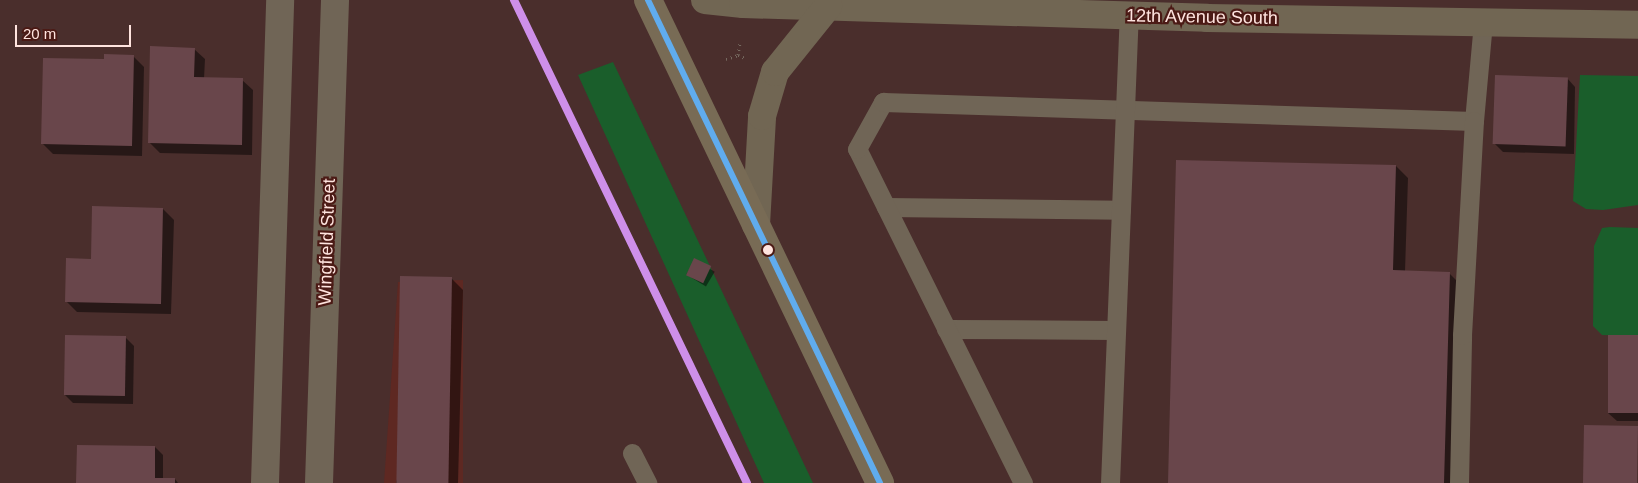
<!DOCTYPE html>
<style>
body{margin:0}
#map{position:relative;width:1638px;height:483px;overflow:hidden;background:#4a2e2c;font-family:Arial,sans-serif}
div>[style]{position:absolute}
.built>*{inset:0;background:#5e2822}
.green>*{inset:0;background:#1a5e2b}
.shadow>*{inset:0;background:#0007;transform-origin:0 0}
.building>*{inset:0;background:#69464b;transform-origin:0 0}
.path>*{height:3px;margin-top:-1.5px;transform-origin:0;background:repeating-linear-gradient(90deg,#75695f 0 1px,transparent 0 5px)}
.lane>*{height:19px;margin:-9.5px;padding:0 9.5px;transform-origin:9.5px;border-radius:9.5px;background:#706556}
.street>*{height:28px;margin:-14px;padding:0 14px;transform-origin:14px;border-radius:14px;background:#706556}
.secondary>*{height:28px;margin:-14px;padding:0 14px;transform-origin:14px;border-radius:14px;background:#716653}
.primary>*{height:28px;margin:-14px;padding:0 14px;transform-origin:14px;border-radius:14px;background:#786b55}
.bus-1>*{height:6px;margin:-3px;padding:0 3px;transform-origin:3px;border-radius:3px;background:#60acee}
.rail-1>*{height:8px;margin:-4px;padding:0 4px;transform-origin:4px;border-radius:4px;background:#ce8fe9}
.dots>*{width:14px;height:14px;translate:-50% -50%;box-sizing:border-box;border:2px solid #4b1a15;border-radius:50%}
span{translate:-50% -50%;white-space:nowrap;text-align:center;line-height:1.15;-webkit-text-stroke:4.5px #4b1a15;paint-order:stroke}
.street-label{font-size:18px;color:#ffe4df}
.scale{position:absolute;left:15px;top:25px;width:116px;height:22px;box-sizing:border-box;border:2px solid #ffe4df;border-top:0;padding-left:6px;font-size:15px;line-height:18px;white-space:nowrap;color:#ffe4df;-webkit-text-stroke:4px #4b1a15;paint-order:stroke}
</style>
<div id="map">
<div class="built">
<div style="clip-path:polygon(463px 280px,463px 483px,384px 483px,398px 282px)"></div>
</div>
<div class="green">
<div style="clip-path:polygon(613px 62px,813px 483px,764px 483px,578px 75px)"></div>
<div style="clip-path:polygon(1580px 75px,1638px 76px,1638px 205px,1603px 210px,1586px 209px,1573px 201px)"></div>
<div style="clip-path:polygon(1610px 227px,1638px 228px,1638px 336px,1602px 335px,1593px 326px,1594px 246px,1602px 228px)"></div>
</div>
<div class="shadow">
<div style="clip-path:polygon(194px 49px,205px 59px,204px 79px,242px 80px,253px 90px,252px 155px,160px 153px,149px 142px)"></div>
<div style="clip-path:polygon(133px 56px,144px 67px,142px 156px,53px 154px,43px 144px,106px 60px)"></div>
<div style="clip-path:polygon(1567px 78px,1575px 87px,1574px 154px,1503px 152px,1495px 144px)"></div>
<div style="clip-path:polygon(1396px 166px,1408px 178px,1405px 272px,1449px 273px,1461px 285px,1456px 483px,1169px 483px)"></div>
<div style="clip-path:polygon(163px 209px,174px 220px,171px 314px,77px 312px,66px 301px,92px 260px)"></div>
<div style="left:695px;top:260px;width:23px;height:17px;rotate:31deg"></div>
<div style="clip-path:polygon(451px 278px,463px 290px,458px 483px,396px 483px)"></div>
<div style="clip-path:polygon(1638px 337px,1638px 421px,1617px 421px,1608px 413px)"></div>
<div style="clip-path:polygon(126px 338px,134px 346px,133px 404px,73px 403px,65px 395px)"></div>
<div style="clip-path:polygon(155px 447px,163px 455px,163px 479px,175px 479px,178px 483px,77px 483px)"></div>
</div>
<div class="building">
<div style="clip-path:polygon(150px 46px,195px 48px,194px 77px,243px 78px,242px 145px,148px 143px)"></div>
<div style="clip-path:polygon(104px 54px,134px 55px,132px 146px,41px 144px,43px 58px,104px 59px)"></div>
<div style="left:1495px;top:75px;width:73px;height:69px;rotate:2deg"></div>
<div style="clip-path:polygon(1176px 160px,1396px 165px,1393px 270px,1450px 272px,1444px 483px,1168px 483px)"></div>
<div style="clip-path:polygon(92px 206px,163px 208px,161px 304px,65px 302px,66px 258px,91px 259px)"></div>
<div style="left:694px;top:258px;width:19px;height:19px;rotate:25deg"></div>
<div style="left:400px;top:276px;width:52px;height:207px;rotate:1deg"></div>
<div style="left:65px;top:335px;width:61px;height:60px;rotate:1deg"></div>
<div style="left:1608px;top:335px;width:30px;height:78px"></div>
<div style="left:1584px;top:425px;width:54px;height:58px;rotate:1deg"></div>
<div style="clip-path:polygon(77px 445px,155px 446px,155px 478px,175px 478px,175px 483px,76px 483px)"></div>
</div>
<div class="path">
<div style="left:738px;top:55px;width:13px;rotate:-81deg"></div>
<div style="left:726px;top:59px;width:13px;rotate:-18deg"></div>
<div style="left:738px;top:55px;width:8px;rotate:23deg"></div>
</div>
<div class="lane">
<div style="left:886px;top:207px;width:235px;rotate:0.7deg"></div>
<div style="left:946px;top:329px;width:170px;rotate:0.3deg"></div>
<div style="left:632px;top:453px;width:34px;rotate:63deg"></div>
<div style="left:1023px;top:483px;width:373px;rotate:-116.4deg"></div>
<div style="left:857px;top:149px;width:54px;rotate:-61deg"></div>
<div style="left:883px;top:102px;width:591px;rotate:1.84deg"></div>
<div style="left:1474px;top:121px;width:99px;rotate:-84.8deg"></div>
<div style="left:1110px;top:483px;width:468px;rotate:-87.7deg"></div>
<div style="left:1459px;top:483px;width:148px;rotate:-88.8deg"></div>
<div style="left:1462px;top:335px;width:214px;rotate:-86.8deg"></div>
</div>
<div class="street">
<div style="left:265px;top:483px;width:483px;rotate:-88.2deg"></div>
<div style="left:319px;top:483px;width:483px;rotate:-88.1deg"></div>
</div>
<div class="secondary">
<div style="left:705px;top:0;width:38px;rotate:6deg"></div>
<div style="left:743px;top:4px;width:464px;rotate:1.7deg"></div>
<div style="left:1207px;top:18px;width:431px;rotate:0.9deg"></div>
<div style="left:756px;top:225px;width:109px;rotate:-86.8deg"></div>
<div style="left:762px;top:116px;width:46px;rotate:-73.5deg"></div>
<div style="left:775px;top:72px;width:85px;rotate:-51.2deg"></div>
</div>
<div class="primary">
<div style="left:648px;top:0;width:536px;rotate:64.34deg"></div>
</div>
<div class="bus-1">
<div style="left:648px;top:0;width:536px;rotate:64.34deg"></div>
</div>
<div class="rail-1">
<div style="left:514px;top:0;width:536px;rotate:64.25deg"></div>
</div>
<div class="dots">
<div style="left:768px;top:250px;background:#ffe4df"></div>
</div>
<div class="street-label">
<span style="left:1202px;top:17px;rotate:1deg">12th Avenue South</span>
<span style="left:327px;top:242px;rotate:-88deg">Wingfield Street</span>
</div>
<div class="scale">20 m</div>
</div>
